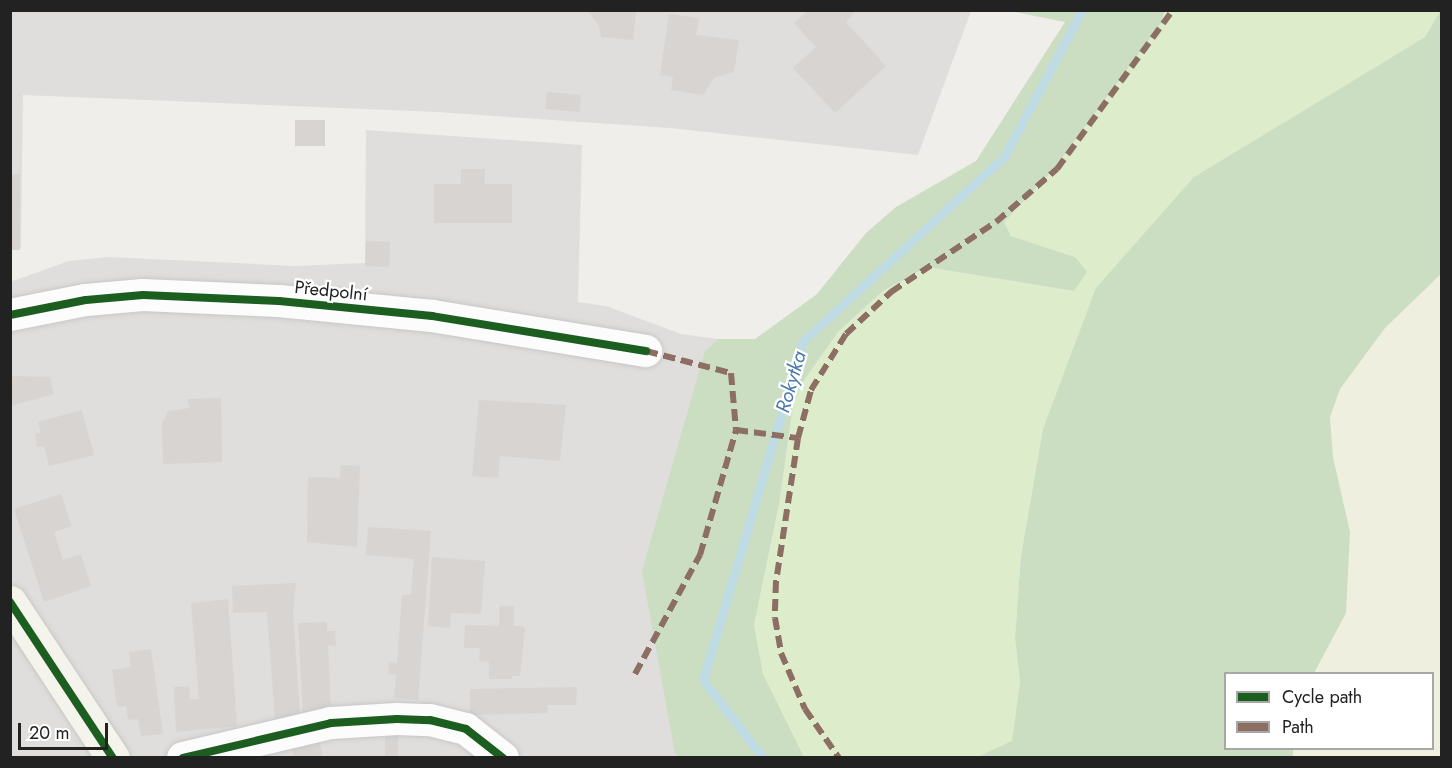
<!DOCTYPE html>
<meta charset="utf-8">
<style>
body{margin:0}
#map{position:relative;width:1452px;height:768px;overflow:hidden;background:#f0eeeb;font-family:Jost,sans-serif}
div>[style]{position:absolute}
.residential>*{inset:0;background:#dfdedc}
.farmland>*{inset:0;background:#efefdf}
.grass>*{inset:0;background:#ddeccb}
.forest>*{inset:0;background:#cbdec1}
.stream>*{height:9px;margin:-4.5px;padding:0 4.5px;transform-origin:4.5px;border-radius:4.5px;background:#bfdbe3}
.building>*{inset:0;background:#d7d4d2;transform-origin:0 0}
.roads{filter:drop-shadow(0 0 2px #c9c8c7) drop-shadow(0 0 2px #c9c8c7)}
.street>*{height:32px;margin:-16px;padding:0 16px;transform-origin:16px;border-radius:16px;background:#fdfcfc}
.secondary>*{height:33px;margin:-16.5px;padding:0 16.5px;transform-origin:16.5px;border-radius:16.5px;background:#f4f4ed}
.quiet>*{height:6px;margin-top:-3px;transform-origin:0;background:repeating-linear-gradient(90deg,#8d6e63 0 12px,transparent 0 18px)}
.cycleway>*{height:8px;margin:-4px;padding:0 4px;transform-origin:4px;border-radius:4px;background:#1b5e20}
span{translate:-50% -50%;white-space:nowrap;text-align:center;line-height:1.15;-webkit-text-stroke:4.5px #fff;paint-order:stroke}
.street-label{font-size:18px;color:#222}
.water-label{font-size:20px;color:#4a7aab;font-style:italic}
.frame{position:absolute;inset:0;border:12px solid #222;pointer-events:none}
.legend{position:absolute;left:1224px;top:672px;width:210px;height:78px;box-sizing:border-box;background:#fff;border:2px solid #a7a7a7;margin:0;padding:8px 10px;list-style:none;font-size:18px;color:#222}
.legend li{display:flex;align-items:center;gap:12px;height:30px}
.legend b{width:30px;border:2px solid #a7a7a7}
.scale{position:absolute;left:18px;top:723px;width:90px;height:27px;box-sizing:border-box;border:3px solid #222;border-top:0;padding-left:8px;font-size:18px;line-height:21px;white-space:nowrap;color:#222;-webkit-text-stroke:4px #fff;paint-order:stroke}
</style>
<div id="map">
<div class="residential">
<div style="clip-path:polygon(11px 11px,971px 11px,918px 155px,670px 128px,437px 112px,23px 95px,21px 247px,11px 250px)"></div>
<div style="clip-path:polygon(366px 130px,582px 145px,578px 302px,606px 306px,681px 334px,718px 339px,705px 351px,675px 754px,679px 757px,11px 757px,10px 282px,69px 261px,109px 257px,295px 266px,365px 263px)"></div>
</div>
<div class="farmland">
<div style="clip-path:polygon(1441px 274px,1441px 757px,1293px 757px,1293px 749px,1432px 748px,1432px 674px,1314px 673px,1346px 613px,1350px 532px,1333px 457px,1330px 417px,1340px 389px,1385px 328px)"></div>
</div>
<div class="grass">
<div style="clip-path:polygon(1164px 11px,1441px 11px,1425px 37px,1194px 177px,1043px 429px,1021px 556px,1015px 638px,1020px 682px,1012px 742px,977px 757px,804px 757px,763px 674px,754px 625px,779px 504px,793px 406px,802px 383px,839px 331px,883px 291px,927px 267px,1074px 291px,1076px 257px,1010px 236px,1004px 222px,1052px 171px,1162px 22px)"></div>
</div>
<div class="forest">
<div style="clip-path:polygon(1441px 10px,1441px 274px,1385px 328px,1340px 389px,1330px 417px,1333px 457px,1350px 532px,1346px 613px,1314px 673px,1226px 674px,1226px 748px,1293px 749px,1293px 757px,977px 757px,1012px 741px,1020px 682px,1015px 638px,1021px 556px,1043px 429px,1096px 288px,1194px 177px,1425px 37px)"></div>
<div style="clip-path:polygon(1010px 11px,1164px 11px,1162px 22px,1052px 171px,1004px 222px,1011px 236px,1075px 257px,1087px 272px,1074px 291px,927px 267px,883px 291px,839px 331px,802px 383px,793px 406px,779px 504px,754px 625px,763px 674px,804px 757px,679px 757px,675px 754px,642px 571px,705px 351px,718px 339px,755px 339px,817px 294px,866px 233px,896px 207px,976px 161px,1065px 22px)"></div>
</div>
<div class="stream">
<div style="left:763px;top:758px;width:98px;rotate:-127.6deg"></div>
<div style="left:703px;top:680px;width:353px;rotate:-73.6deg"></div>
<div style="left:803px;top:341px;width:273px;rotate:-42.5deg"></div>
<div style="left:1004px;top:157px;width:166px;rotate:-62deg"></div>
</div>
<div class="building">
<div style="clip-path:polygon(587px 10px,636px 10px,633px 40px,601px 37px,599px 26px)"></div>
<div style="clip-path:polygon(809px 10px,856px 10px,846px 22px,886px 66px,835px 113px,793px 68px,816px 47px,794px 23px)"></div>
<div style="clip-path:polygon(669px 14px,699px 18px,696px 35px,739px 40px,734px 72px,714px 78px,703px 95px,671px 90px,673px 77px,660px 75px)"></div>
<div style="left:547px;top:92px;width:34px;height:17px;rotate:5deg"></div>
<div style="left:325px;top:120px;width:26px;height:30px;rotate:90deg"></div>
<div style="clip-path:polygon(461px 169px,485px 169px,485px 184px,512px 184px,512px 223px,434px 223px,434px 184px,461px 184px)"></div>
<div style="left:10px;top:174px;width:10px;height:76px"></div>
<div style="left:366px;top:241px;width:24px;height:25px;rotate:2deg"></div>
<div style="clip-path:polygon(10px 376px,50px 377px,54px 394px,10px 406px)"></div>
<div style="clip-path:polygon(221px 398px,222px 462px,163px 464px,162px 423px,168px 411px,190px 408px,187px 399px)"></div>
<div style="clip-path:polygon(479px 400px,566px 405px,560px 461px,500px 456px,498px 478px,472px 476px)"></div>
<div style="clip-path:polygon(82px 410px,94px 455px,49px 466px,44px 446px,37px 447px,35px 434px,41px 433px,38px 422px)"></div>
<div style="clip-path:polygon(341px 465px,360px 466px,357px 547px,307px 542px,308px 477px,340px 478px)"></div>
<div style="clip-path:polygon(61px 494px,72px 526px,54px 532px,63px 560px,81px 554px,91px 586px,44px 602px,14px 509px)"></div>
<div style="clip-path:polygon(368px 527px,431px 531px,418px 700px,394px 698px,396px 675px,388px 674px,389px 662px,397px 663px,402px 595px,411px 595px,414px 559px,366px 555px)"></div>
<div style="clip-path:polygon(432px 557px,485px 561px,481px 614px,451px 613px,450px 628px,428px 626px)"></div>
<div style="clip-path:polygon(296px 583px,293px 611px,300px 716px,275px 719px,267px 612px,233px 613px,232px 586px)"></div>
<div style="clip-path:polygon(228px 599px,237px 726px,176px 732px,174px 687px,189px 686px,190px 699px,199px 699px,191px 603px)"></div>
<div style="clip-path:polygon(499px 606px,514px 606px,514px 626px,525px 627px,520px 676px,512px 676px,512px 679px,489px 679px,489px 662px,479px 661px,480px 648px,464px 648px,465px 625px,499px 626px)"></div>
<div style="clip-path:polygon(327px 622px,327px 631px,335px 631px,336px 646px,328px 645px,331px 711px,303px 714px,298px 623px)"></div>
<div style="clip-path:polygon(151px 649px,163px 734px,141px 736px,138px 719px,128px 720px,126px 706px,117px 707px,112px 670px,131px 667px,129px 652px)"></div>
<div style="clip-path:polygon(577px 687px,576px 705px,548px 705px,547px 713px,470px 715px,470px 689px)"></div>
<div style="left:385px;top:734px;width:13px;height:24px"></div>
<div style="clip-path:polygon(319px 741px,323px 758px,294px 758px,292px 746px)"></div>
</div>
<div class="roads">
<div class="street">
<div style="left:10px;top:315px;width:77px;rotate:-11.2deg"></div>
<div style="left:86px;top:300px;width:57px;rotate:-5deg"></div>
<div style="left:143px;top:295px;width:136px;rotate:2.5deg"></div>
<div style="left:279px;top:301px;width:154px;rotate:5.6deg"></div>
<div style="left:432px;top:316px;width:217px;rotate:9.3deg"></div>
<div style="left:183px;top:758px;width:152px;rotate:-13.3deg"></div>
<div style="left:331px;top:723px;width:66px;rotate:-3.5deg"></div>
<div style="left:397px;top:719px;width:33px;rotate:2deg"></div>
<div style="left:430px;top:720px;width:37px;rotate:14deg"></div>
<div style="left:466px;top:729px;width:47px;rotate:38.1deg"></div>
</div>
<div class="secondary">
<div style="left:10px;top:602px;width:187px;rotate:56.6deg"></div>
</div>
</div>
<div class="quiet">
<div style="left:646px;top:351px;width:88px;rotate:14.5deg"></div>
<div style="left:731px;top:373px;width:57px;rotate:85deg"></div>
<div style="left:798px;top:438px;width:145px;rotate:98.7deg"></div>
<div style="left:776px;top:581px;width:37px;rotate:92deg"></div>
<div style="left:775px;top:618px;width:36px;rotate:80deg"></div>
<div style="left:781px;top:653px;width:61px;rotate:66.8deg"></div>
<div style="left:805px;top:709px;width:60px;rotate:55.2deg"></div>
<div style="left:635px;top:674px;width:136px;rotate:-61.4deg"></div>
<div style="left:700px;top:555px;width:130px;rotate:-73.9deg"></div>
<div style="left:736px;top:430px;width:63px;rotate:7.4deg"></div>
<div style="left:798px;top:438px;width:50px;rotate:-74.8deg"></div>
<div style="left:811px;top:390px;width:66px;rotate:-58deg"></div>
<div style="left:846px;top:334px;width:62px;rotate:-43deg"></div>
<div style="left:891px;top:292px;width:126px;rotate:-33.7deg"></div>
<div style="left:996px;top:222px;width:81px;rotate:-41deg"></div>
<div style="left:1057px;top:169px;width:197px;rotate:-53.9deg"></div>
</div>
<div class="cycleway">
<div style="left:10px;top:315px;width:77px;rotate:-11.2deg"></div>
<div style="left:86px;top:300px;width:57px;rotate:-5deg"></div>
<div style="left:143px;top:295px;width:136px;rotate:2.5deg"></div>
<div style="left:279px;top:301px;width:154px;rotate:5.6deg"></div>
<div style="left:432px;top:316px;width:217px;rotate:9.3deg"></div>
<div style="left:10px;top:602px;width:187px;rotate:56.6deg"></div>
<div style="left:183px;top:758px;width:152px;rotate:-13.3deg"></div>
<div style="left:331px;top:723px;width:66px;rotate:-3.5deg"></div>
<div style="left:397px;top:719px;width:33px;rotate:2deg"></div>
<div style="left:430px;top:720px;width:37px;rotate:14deg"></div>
<div style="left:466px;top:729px;width:47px;rotate:38.1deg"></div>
</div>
<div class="street-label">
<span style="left:331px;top:291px;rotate:6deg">Předpolní</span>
</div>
<div class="water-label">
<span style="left:791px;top:382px;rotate:-74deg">Rokytka</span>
</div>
<div class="frame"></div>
<ul class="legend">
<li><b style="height:8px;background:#1b5e20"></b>Cycle path</li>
<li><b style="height:8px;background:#8d6e63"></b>Path</li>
</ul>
<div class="scale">20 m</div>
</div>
